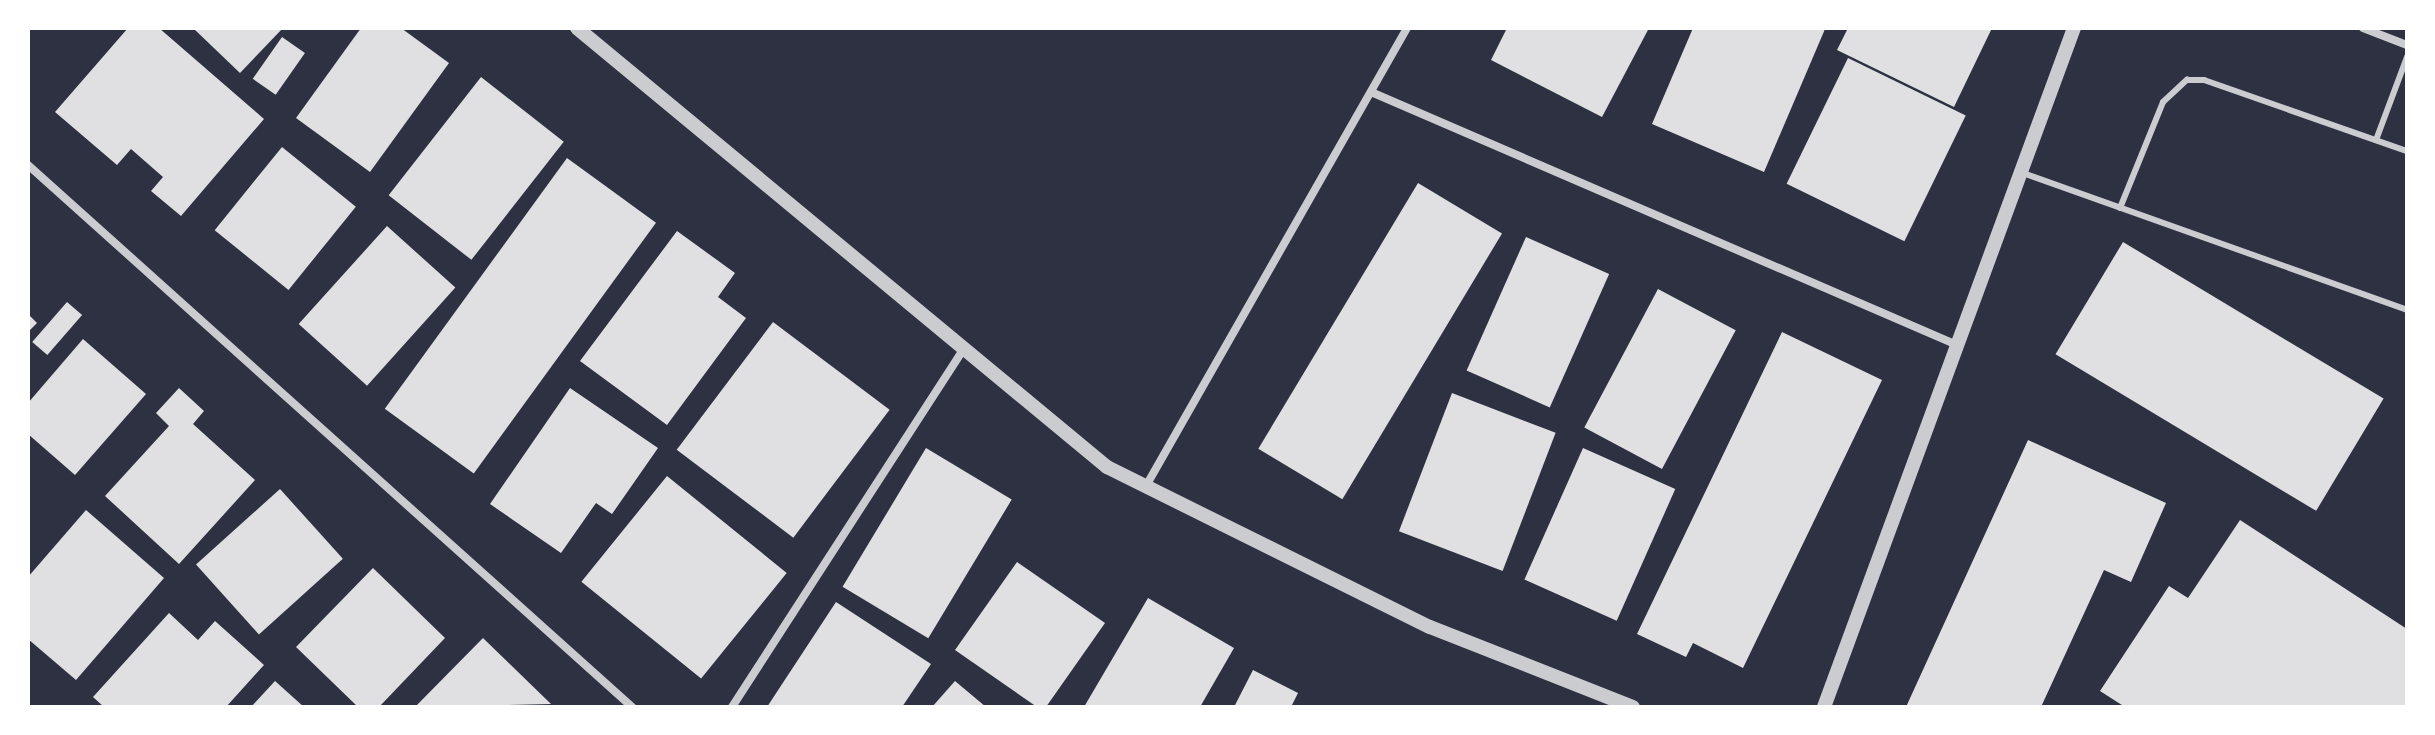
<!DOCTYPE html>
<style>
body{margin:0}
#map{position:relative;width:2435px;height:735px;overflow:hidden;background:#2d3142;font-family:Inter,sans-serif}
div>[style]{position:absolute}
.building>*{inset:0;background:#e0e0e3;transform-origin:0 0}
.service>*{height:6px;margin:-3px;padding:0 3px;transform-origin:3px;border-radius:3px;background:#caccd0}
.minor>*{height:8px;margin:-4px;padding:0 4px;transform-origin:4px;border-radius:4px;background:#caccd0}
.tertiary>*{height:14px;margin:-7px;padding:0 7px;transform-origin:7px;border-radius:7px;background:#caccd0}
span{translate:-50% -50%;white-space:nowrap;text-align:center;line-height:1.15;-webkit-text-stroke:6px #fff;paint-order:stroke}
.frame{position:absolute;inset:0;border:30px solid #fff;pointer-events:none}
</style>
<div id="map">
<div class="building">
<div style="clip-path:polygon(128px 28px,159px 28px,264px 119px,181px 216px,151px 191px,163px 177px,131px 149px,117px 165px,55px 112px)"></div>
<div style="clip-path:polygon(193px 28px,283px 28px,240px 73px)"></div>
<div style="clip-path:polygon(361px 28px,401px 28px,449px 63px,370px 172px,296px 118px)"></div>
<div style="clip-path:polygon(1507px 28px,1649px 28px,1602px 117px,1491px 60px)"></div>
<div style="clip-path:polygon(1693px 28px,1825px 29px,1764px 172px,1652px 124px)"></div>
<div style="clip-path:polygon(1848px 28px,1992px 28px,1954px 107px,1837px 50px)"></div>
<div style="left:282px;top:37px;width:28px;height:51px;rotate:35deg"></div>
<div style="left:1848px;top:58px;width:131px;height:140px;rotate:26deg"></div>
<div style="left:481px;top:77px;width:105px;height:150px;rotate:38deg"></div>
<div style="left:282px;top:147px;width:95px;height:107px;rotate:39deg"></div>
<div style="left:567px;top:158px;width:110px;height:310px;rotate:36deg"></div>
<div style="left:1418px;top:183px;width:98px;height:310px;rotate:31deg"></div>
<div style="left:387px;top:226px;width:92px;height:132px;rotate:42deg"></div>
<div style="clip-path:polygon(677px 231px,735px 273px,718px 297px,746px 318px,667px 425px,580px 361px)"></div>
<div style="left:1526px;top:237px;width:91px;height:146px;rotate:24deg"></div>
<div style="left:2123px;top:242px;width:304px;height:131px;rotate:31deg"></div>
<div style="left:1658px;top:289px;width:88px;height:157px;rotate:28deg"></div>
<div style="left:67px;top:302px;width:20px;height:53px;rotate:41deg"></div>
<div style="clip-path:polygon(28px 314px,37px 323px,28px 332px)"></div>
<div style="left:773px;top:322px;width:146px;height:160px;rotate:37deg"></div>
<div style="clip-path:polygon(1782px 332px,1882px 380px,1743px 668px,1693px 643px,1686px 657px,1637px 634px)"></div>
<div style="clip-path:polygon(83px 339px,146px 394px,75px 475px,28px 434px,28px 403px)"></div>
<div style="clip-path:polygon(179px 388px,204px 411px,193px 424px,255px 480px,179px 564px,105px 496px,169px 426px,156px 413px)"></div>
<div style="clip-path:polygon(570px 388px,658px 448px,612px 514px,596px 503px,561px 553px,490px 504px)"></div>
<div style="left:1452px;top:393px;width:111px;height:148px;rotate:21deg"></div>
<div style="clip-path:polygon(2028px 440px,2166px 503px,2131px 582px,2104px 570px,2041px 707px,1906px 707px)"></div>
<div style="left:926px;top:448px;width:100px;height:162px;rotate:31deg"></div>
<div style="left:1583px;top:448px;width:101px;height:144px;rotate:24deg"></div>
<div style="left:667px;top:476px;width:154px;height:136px;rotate:39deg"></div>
<div style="left:280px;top:489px;width:94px;height:113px;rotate:48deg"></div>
<div style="clip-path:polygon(86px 510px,164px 578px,76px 680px,28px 639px,28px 577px)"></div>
<div style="clip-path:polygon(2240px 520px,2407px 629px,2407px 707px,2125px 707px,2100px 691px,2169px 586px,2188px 598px)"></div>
<div style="clip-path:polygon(1017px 562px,1105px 623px,1046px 707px,1037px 707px,955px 650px)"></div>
<div style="clip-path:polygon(373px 568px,445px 638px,379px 707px,358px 707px,296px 647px)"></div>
<div style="clip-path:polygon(1148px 598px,1234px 648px,1200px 707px,1084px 707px)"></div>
<div style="clip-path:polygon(836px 602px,931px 664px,902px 707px,767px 707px)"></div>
<div style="clip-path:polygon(169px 613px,198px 640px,215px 621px,264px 665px,226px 707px,104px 707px,93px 697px)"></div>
<div style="clip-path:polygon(483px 638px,551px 704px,415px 707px)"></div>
<div style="clip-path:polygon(1253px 670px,1298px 693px,1291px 707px,1234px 707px)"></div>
<div style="clip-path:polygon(275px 681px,304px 707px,251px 707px)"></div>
<div style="clip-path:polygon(955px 681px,986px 707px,932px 707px)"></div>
</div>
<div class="service">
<div style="left:2376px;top:140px;width:89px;rotate:-69.5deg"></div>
<div style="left:2020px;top:172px;width:411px;rotate:19.6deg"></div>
<div style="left:2120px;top:208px;width:114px;rotate:-67.9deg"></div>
<div style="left:2163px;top:102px;width:33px;rotate:-43deg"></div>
<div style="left:2187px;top:80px;width:17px"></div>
<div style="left:2204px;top:80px;width:215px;rotate:19.3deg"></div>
</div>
<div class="minor">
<div style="left:2363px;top:28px;width:47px;rotate:21.1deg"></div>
<div style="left:1371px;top:92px;width:638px;rotate:23.35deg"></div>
<div style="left:28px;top:165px;width:812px;rotate:41.9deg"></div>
<div style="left:1146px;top:486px;width:527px;rotate:-60.32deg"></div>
<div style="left:732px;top:707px;width:427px;rotate:-57.1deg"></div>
</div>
<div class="tertiary">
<div style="left:577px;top:28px;width:688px;rotate:39.64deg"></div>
<div style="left:1107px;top:467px;width:360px;rotate:26.4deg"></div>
<div style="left:1430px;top:627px;width:218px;rotate:21.5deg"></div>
<div style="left:1824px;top:707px;width:724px;rotate:-69.79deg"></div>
</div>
<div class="frame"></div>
</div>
